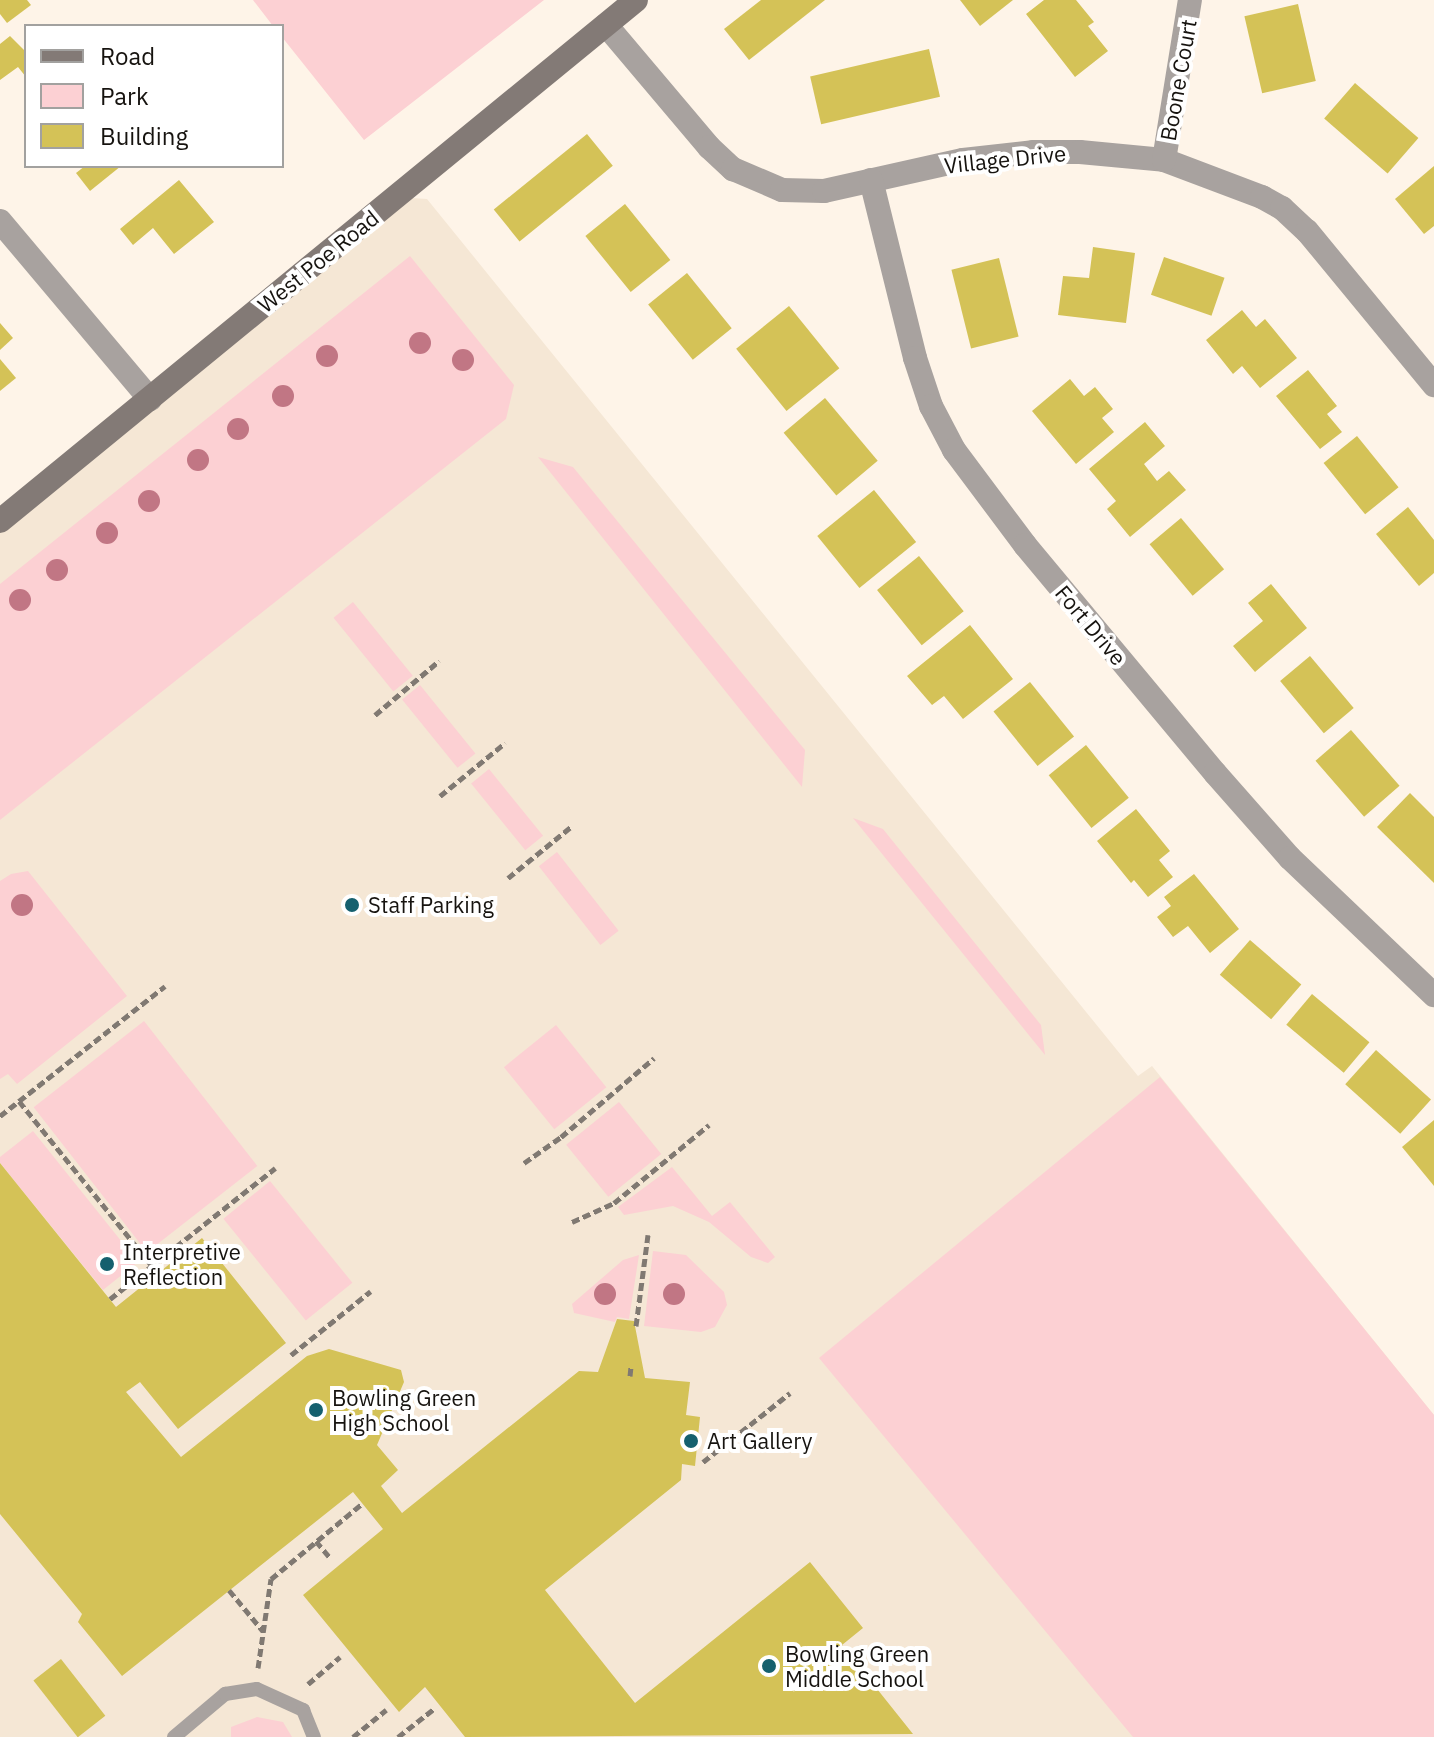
<!DOCTYPE html>
<style>
body{margin:0}
#map{position:relative;width:1434px;height:1737px;overflow:hidden;background:#fef4e8;font-family:"IBM Plex Sans",sans-serif}
div>[style]{position:absolute}
.built>*{inset:0;background:#f5e7d5}
.green>*{inset:0;background:#fcd0d3;transform-origin:0 0}
.building>*{inset:0;background:#d4c257;transform-origin:0 0}
.path>*{height:5px;margin-top:-2.5px;transform-origin:0;background:repeating-linear-gradient(90deg,#807972 0 8px,transparent 0 12px)}
.lane>*{height:14px;margin:-7px;padding:0 7px;transform-origin:7px;border-radius:7px;background:#a8a29f}
.street>*{height:24px;margin:-12px;padding:0 12px;transform-origin:12px;border-radius:12px;background:#a8a29f}
.secondary>*{height:24px;margin:-12px;padding:0 12px;transform-origin:12px;border-radius:12px;background:#837a76}
.trees>*{width:22px;height:22px;margin:-11px;border-radius:50%;background:#c17684}
.dots>*{width:22px;height:22px;translate:-50% -50%;box-sizing:border-box;border:4px solid #fff;border-radius:50%}
span{translate:-50% -50%;white-space:nowrap;text-align:center;line-height:1.15;-webkit-text-stroke:8px #fff;paint-order:stroke}
.street-label{font-size:22px;color:#16130f}
.poi-label{font-size:22px;color:#16130f}
.left{translate:0 -50%;text-align:left}
.legend{position:absolute;left:24px;top:24px;width:260px;height:144px;box-sizing:border-box;background:#fff;border:2px solid #a2a19f;margin:0;padding:10px 14px;list-style:none;font-size:24px;color:#16130f}
.legend li{display:flex;align-items:center;gap:16px;height:40px}
.legend b{width:40px;border:2px solid #a2a19f}
</style>
<div id="map">
<div class="built">
<div style="clip-path:polygon(396px 197px,427px 199px,1138px 1076px,1152px 1066px,1434px 1415px,1434px 1737px,0 1737px,0 521px)"></div>
</div>
<div class="green">
<div style="clip-path:polygon(253px 0,544px 0,364px 140px,282px 37px,282px 26px,273px 26px)"></div>
<div style="clip-path:polygon(410px 256px,514px 385px,506px 419px,0 820px,0 584px)"></div>
<div style="clip-path:polygon(538px 457px,573px 467px,805px 750px,802px 787px)"></div>
<div style="left:353px;top:602px;width:95px;height:25px;rotate:51deg"></div>
<div style="left:420px;top:685px;width:88px;height:23px;rotate:51deg"></div>
<div style="left:489px;top:769px;width:86px;height:23px;rotate:51deg"></div>
<div style="clip-path:polygon(853px 818px,883px 829px,1041px 1025px,1045px 1055px)"></div>
<div style="left:557px;top:852px;width:100px;height:23px;rotate:52deg"></div>
<div style="clip-path:polygon(28px 871px,127px 996px,17px 1084px,8px 1074px,0 1079px,0 881px,11px 874px)"></div>
<div style="left:144px;top:1021px;width:184px;height:140px;rotate:52deg"></div>
<div style="left:556px;top:1025px;width:80px;height:67px;rotate:51deg"></div>
<div style="clip-path:polygon(1160px 1077px,1434px 1415px,1434px 1737px,1133px 1737px,819px 1358px)"></div>
<div style="left:619px;top:1102px;width:67px;height:68px;rotate:51deg"></div>
<div style="clip-path:polygon(33px 1131px,138px 1262px,103px 1290px,0 1163px,0 1157px)"></div>
<div style="clip-path:polygon(672px 1167px,712px 1216px,730px 1202px,775px 1257px,768px 1263px,751px 1257px,709px 1222px,673px 1206px,624px 1215px,618px 1207px)"></div>
<div style="left:270px;top:1181px;width:131px;height:60px;rotate:51deg"></div>
<div style="clip-path:polygon(653px 1251px,686px 1255px,724px 1292px,727px 1305px,715px 1327px,701px 1332px,644px 1326px)"></div>
<div style="clip-path:polygon(639px 1255px,629px 1319px,617px 1317px,615px 1322px,574px 1313px,572px 1304px,623px 1260px)"></div>
<div style="clip-path:polygon(257px 1717px,283px 1722px,292px 1737px,231px 1737px,231px 1727px)"></div>
</div>
<div class="building">
<div style="clip-path:polygon(0 0,27px 0,31px 5px,7px 23px,0 14px)"></div>
<div style="clip-path:polygon(761px 0,825px 0,749px 60px,724px 29px)"></div>
<div style="clip-path:polygon(960px 0,1013px 0,980px 26px)"></div>
<div style="clip-path:polygon(1044px 0,1076px 0,1094px 22px,1088px 26px,1108px 51px,1075px 77px,1026px 14px)"></div>
<div style="left:1298px;top:4px;width:79px;height:55px;rotate:77deg"></div>
<div style="clip-path:polygon(10px 36px,26px 52px,26px 77px,18px 67px,0 80px,0 44px)"></div>
<div style="left:929px;top:49px;width:49px;height:122px;rotate:77deg"></div>
<div style="left:1355px;top:83px;width:84px;height:47px;rotate:41deg"></div>
<div style="left:587px;top:134px;width:41px;height:120px;rotate:51deg"></div>
<div style="clip-path:polygon(85px 166px,121px 166px,90px 191px,76px 173px)"></div>
<div style="clip-path:polygon(1434px 166px,1434px 226px,1424px 234px,1395px 199px)"></div>
<div style="clip-path:polygon(179px 180px,214px 222px,174px 254px,153px 228px,133px 245px,120px 229px)"></div>
<div style="left:625px;top:204px;width:72px;height:51px;rotate:51deg"></div>
<div style="clip-path:polygon(1093px 247px,1135px 253px,1126px 323px,1058px 315px,1063px 276px,1089px 278px)"></div>
<div style="left:1164px;top:257px;width:64px;height:40px;rotate:19deg"></div>
<div style="left:999px;top:258px;width:81px;height:49px;rotate:76deg"></div>
<div style="left:687px;top:273px;width:71px;height:50px;rotate:51deg"></div>
<div style="left:789px;top:306px;width:80px;height:68px;rotate:51deg"></div>
<div style="clip-path:polygon(1242px 310px,1256px 327px,1265px 319px,1297px 358px,1260px 388px,1242px 366px,1233px 374px,1206px 340px)"></div>
<div style="clip-path:polygon(0 323px,13px 338px,0 350px)"></div>
<div style="clip-path:polygon(0 359px,16px 378px,0 391px)"></div>
<div style="clip-path:polygon(1308px 370px,1337px 406px,1327px 414px,1342px 432px,1320px 449px,1276px 396px)"></div>
<div style="clip-path:polygon(1070px 379px,1084px 396px,1095px 387px,1113px 409px,1102px 418px,1114px 432px,1076px 464px,1032px 411px)"></div>
<div style="left:825px;top:398px;width:82px;height:54px;rotate:50deg"></div>
<div style="clip-path:polygon(1145px 422px,1165px 446px,1144px 464px,1157px 481px,1169px 471px,1186px 490px,1130px 537px,1107px 509px,1116px 501px,1089px 469px)"></div>
<div style="left:1357px;top:436px;width:66px;height:43px;rotate:51deg"></div>
<div style="left:874px;top:490px;width:67px;height:73px;rotate:51deg"></div>
<div style="clip-path:polygon(1408px 507px,1434px 540px,1434px 573px,1419px 586px,1376px 534px)"></div>
<div style="left:1181px;top:518px;width:67px;height:41px;rotate:50deg"></div>
<div style="left:919px;top:556px;width:71px;height:54px;rotate:51deg"></div>
<div style="clip-path:polygon(1271px 584px,1307px 628px,1255px 672px,1233px 646px,1263px 621px,1248px 603px)"></div>
<div style="clip-path:polygon(970px 625px,1013px 679px,963px 719px,944px 696px,932px 705px,907px 676px)"></div>
<div style="left:1310px;top:656px;width:68px;height:39px;rotate:50deg"></div>
<div style="left:1030px;top:682px;width:70px;height:47px;rotate:51deg"></div>
<div style="left:1351px;top:730px;width:74px;height:47px;rotate:49deg"></div>
<div style="left:1086px;top:745px;width:68px;height:48px;rotate:51deg"></div>
<div style="clip-path:polygon(1410px 793px,1434px 817px,1434px 883px,1377px 827px)"></div>
<div style="clip-path:polygon(1136px 809px,1170px 851px,1159px 860px,1173px 877px,1148px 897px,1134px 880px,1131px 883px,1097px 841px)"></div>
<div style="clip-path:polygon(1194px 874px,1239px 929px,1210px 953px,1188px 926px,1173px 937px,1157px 917px,1171px 906px,1164px 897px)"></div>
<div style="left:1250px;top:940px;width:68px;height:46px;rotate:41deg"></div>
<div style="left:1312px;top:994px;width:75px;height:40px;rotate:40deg"></div>
<div style="left:1376px;top:1050px;width:74px;height:46px;rotate:42deg"></div>
<div style="clip-path:polygon(1434px 1120px,1434px 1186px,1402px 1147px)"></div>
<div style="clip-path:polygon(0 1163px,116px 1307px,202px 1238px,286px 1343px,178px 1429px,140px 1382px,126px 1392px,181px 1457px,307px 1356px,329px 1349px,401px 1370px,404px 1382px,377px 1445px,398px 1470px,381px 1486px,402px 1513px,579px 1371px,598px 1372px,617px 1319px,634px 1321px,645px 1378px,690px 1382px,686px 1415px,700px 1417px,695px 1466px,682px 1464px,681px 1480px,545px 1590px,635px 1703px,810px 1562px,863px 1628px,842px 1645px,913px 1734px,465px 1737px,425px 1687px,399px 1712px,303px 1595px,383px 1529px,353px 1492px,122px 1676px,78px 1622px,82px 1614px,0 1514px)"></div>
<div style="left:61px;top:1659px;width:72px;height:35px;rotate:52deg"></div>
</div>
<div class="path">
<div style="left:375px;top:715px;width:84px;rotate:-40.2deg"></div>
<div style="left:440px;top:796px;width:84px;rotate:-39.2deg"></div>
<div style="left:508px;top:878px;width:82px;rotate:-39.1deg"></div>
<div style="left:19px;top:1101px;width:212px;rotate:51.1deg"></div>
<div style="left:0;top:1116px;width:210px;rotate:-38.2deg"></div>
<div style="left:524px;top:1163px;width:45px;rotate:-35.1deg"></div>
<div style="left:561px;top:1137px;width:122px;rotate:-40.3deg"></div>
<div style="left:572px;top:1222px;width:46px;rotate:-24.3deg"></div>
<div style="left:614px;top:1203px;width:123px;rotate:-39.4deg"></div>
<div style="left:110px;top:1299px;width:211px;rotate:-38.4deg"></div>
<div style="left:636px;top:1326px;width:92px;rotate:-82.5deg"></div>
<div style="left:291px;top:1355px;width:102px;rotate:-38.7deg"></div>
<div style="left:630px;top:1376px;width:10px;rotate:-84deg"></div>
<div style="left:703px;top:1462px;width:111px;rotate:-38.4deg"></div>
<div style="left:316px;top:1541px;width:23px;rotate:50deg"></div>
<div style="left:229px;top:1590px;width:53px;rotate:50.3deg"></div>
<div style="left:258px;top:1668px;width:90px;rotate:-81.7deg"></div>
<div style="left:271px;top:1579px;width:119px;rotate:-39.6deg"></div>
<div style="left:308px;top:1684px;width:42px;rotate:-40.2deg"></div>
<div style="left:353px;top:1737px;width:43px;rotate:-39.3deg"></div>
<div style="left:398px;top:1737px;width:47px;rotate:-38.1deg"></div>
</div>
<div class="lane">
<div style="left:174px;top:1737px;width:67px;rotate:-40.1deg"></div>
<div style="left:225px;top:1694px;width:32px;rotate:-9deg"></div>
<div style="left:257px;top:1689px;width:51px;rotate:24.5deg"></div>
<div style="left:303px;top:1710px;width:29px;rotate:68deg"></div>
</div>
<div class="street">
<div style="left:606px;top:25px;width:160px;rotate:49.8deg"></div>
<div style="left:709px;top:147px;width:33px;rotate:43deg"></div>
<div style="left:733px;top:169px;width:53px;rotate:23.2deg"></div>
<div style="left:782px;top:190px;width:42px;rotate:1.4deg"></div>
<div style="left:824px;top:191px;width:142px;rotate:-12.6deg"></div>
<div style="left:963px;top:160px;width:70px;rotate:-6.5deg"></div>
<div style="left:1033px;top:152px;width:47px"></div>
<div style="left:1080px;top:152px;width:84px;rotate:5.4deg"></div>
<div style="left:1164px;top:160px;width:105px;rotate:20.7deg"></div>
<div style="left:1262px;top:197px;width:23px;rotate:29deg"></div>
<div style="left:1282px;top:208px;width:34px;rotate:43deg"></div>
<div style="left:1307px;top:231px;width:200px;rotate:50.5deg"></div>
<div style="left:1164px;top:160px;width:162px;rotate:-80.8deg"></div>
<div style="left:871px;top:180px;width:183px;rotate:76.1deg"></div>
<div style="left:915px;top:358px;width:51px;rotate:71.6deg"></div>
<div style="left:931px;top:406px;width:50px;rotate:62.4deg"></div>
<div style="left:954px;top:450px;width:119px;rotate:53.2deg"></div>
<div style="left:1025px;top:545px;width:297px;rotate:50.2deg"></div>
<div style="left:1215px;top:773px;width:113px;rotate:48.6deg"></div>
<div style="left:1290px;top:858px;width:199px;rotate:43.6deg"></div>
<div style="left:0;top:221px;width:233px;rotate:49.9deg"></div>
</div>
<div class="secondary">
<div style="left:0;top:521px;width:822px;rotate:-39.32deg"></div>
</div>
<div class="trees">
<div style="left:420px;top:343px"></div>
<div style="left:327px;top:356px"></div>
<div style="left:463px;top:360px"></div>
<div style="left:283px;top:396px"></div>
<div style="left:238px;top:429px"></div>
<div style="left:198px;top:460px"></div>
<div style="left:149px;top:501px"></div>
<div style="left:107px;top:533px"></div>
<div style="left:57px;top:570px"></div>
<div style="left:20px;top:600px"></div>
<div style="left:22px;top:905px"></div>
<div style="left:605px;top:1294px"></div>
<div style="left:674px;top:1294px"></div>
</div>
<div class="dots">
<div style="left:352px;top:905px;background:#15606e"></div>
<div style="left:107px;top:1264px;background:#15606e"></div>
<div style="left:316px;top:1410px;background:#15606e"></div>
<div style="left:691px;top:1441px;background:#15606e"></div>
<div style="left:769px;top:1666px;background:#15606e"></div>
</div>
<div class="street-label">
<span style="left:1178px;top:80px;rotate:-80deg">Boone Court</span>
<span style="left:1005px;top:159px;rotate:-6deg">Village Drive</span>
<span style="left:318px;top:261px;rotate:-39deg">West Poe Road</span>
<span style="left:1091px;top:625px;rotate:50deg">Fort Drive</span>
</div>
<div class="poi-label">
<span class="left" style="left:368px;top:905px">Staff Parking</span>
<span class="left" style="left:123px;top:1264px">Interpretive<br>Reflection</span>
<span class="left" style="left:332px;top:1410px">Bowling Green<br>High School</span>
<span class="left" style="left:707px;top:1441px">Art Gallery</span>
<span class="left" style="left:785px;top:1666px">Bowling Green<br>Middle School</span>
</div>
<ul class="legend">
<li><b style="height:10px;background:#837a76"></b>Road</li>
<li><b style="height:22px;background:#fcd0d3"></b>Park</li>
<li><b style="height:22px;background:#d4c257"></b>Building</li>
</ul>
</div>
